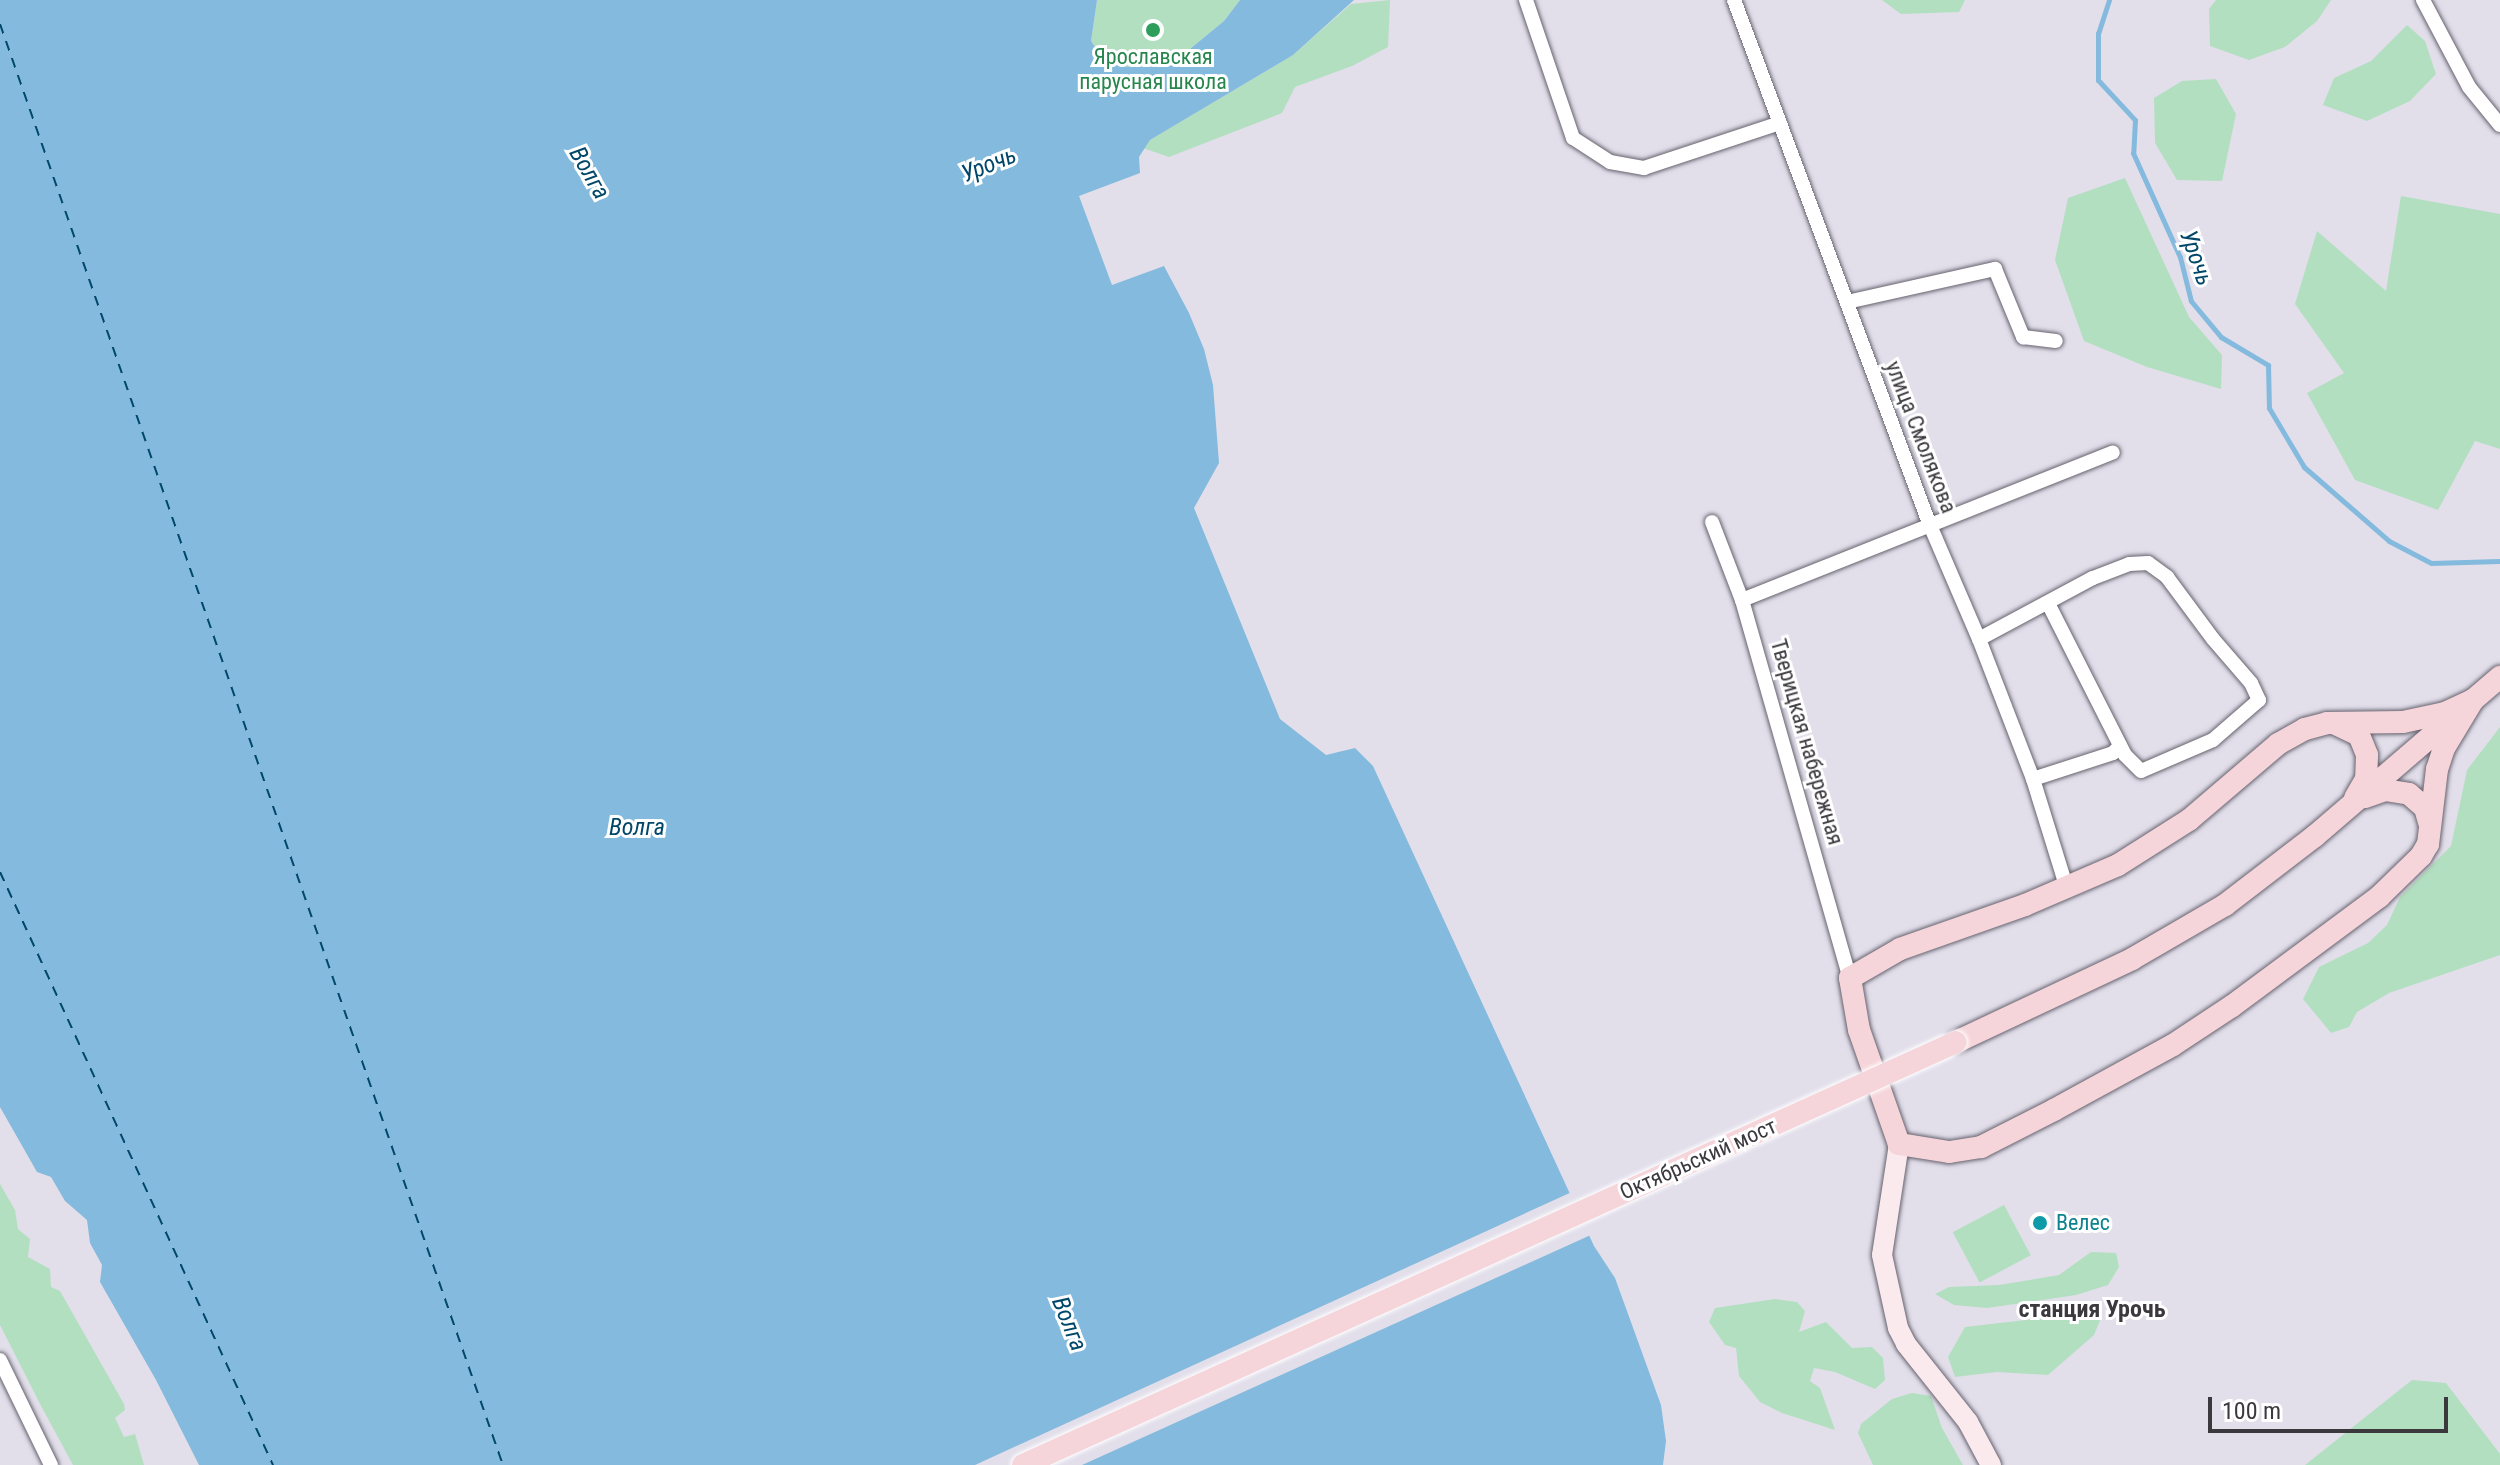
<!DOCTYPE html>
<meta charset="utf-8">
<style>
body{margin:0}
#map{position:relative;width:2500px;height:1465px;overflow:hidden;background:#e2dfeb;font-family:"Roboto Condensed",sans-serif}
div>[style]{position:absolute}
.green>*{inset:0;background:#b2dfc0;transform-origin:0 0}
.water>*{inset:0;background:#84badd}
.pier>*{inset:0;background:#e2dfeb}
.stream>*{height:5px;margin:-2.5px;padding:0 2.5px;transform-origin:2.5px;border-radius:2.5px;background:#84badd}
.ferry>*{height:2px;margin-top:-1px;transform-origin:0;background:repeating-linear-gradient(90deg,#004769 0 10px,transparent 0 18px)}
.roads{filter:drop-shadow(0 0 2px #66636e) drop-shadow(0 0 2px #66636e)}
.street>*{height:14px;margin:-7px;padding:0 7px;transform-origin:7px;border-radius:7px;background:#fff}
.secondary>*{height:20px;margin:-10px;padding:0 10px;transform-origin:10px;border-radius:10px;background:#faeaed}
.primary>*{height:22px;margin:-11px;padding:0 11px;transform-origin:11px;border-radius:11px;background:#f6d5da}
.bridges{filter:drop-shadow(0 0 2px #fff) drop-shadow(0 0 2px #fff)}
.primary-bridge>*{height:22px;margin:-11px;padding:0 11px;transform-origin:11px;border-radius:11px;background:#f6d5da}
.dots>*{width:22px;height:22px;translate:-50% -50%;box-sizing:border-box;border:4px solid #fff;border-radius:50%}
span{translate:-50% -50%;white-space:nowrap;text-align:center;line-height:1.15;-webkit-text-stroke:6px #fff;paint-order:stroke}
.leisure-label{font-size:22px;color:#27864d}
.street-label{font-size:22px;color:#3b393e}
.culture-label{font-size:22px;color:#0d838f}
.left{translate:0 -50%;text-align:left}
.water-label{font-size:24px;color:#004769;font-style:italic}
.neighbourhood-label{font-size:24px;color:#3b393e;font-weight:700}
.scale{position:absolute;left:2208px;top:1397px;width:240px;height:36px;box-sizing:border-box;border:4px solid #3b393e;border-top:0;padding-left:10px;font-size:24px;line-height:28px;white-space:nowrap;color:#3b393e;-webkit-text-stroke:6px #fff;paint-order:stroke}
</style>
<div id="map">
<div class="green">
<div style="clip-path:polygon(1097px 0,1240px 0,1224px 21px,1190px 49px,1148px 65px,1128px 67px,1103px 59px,1091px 41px)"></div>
<div style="clip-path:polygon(1390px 0,1388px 47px,1352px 66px,1295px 87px,1282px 113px,1169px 157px,1143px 148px,1150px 140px,1293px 55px,1351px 4px)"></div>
<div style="clip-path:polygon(1882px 0,1965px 0,1959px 12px,1901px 14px)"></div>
<div style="clip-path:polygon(2216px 0,2331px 0,2317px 21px,2285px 47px,2249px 60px,2210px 46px,2209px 9px)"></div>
<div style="clip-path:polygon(2407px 25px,2425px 41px,2436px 74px,2410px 101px,2367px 121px,2323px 105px,2334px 78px,2371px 61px)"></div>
<div style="clip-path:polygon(2216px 79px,2236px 114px,2222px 181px,2177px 180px,2155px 143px,2154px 98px,2182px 81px)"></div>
<div style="clip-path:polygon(2125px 178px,2189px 317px,2222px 355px,2221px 389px,2147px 367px,2084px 341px,2055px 260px,2068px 198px)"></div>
<div style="clip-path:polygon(2401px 196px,2500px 214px,2500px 449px,2475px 441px,2438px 510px,2355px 480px,2307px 393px,2344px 373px,2295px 304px,2317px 231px,2386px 291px)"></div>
<div style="clip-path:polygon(2500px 727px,2500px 955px,2389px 993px,2357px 1012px,2349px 1027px,2331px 1033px,2303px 999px,2319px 967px,2368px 943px,2387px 925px,2400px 897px,2451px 846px,2467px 770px)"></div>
<div style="clip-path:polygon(0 1184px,15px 1210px,18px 1229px,30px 1239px,28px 1257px,50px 1269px,51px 1287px,60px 1291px,124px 1404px,125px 1410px,115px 1418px,124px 1437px,135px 1434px,144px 1465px,73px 1465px,40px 1404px,0 1325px)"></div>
<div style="left:2004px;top:1205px;width:57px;height:58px;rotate:62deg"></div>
<div style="clip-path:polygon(2091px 1252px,2116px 1253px,2119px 1267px,2108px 1285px,2076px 1295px,1987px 1308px,1954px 1305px,1935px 1294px,1949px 1287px,1999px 1285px,2059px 1275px)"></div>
<div style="clip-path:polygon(1775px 1299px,1797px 1302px,1805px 1311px,1799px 1332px,1826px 1322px,1852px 1348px,1872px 1347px,1883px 1358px,1885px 1380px,1875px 1389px,1835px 1372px,1814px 1368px,1810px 1381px,1820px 1388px,1835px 1430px,1782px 1413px,1760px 1402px,1739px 1376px,1736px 1348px,1725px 1345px,1709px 1322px,1715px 1308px)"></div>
<div style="clip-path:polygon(2068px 1315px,2101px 1318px,2094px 1335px,2048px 1375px,1997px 1372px,1955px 1377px,1948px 1357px,1965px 1327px)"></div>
<div style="clip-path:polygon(2412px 1380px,2446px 1383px,2500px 1454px,2500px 1465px,2305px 1465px)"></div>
<div style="clip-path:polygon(1912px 1393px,1931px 1396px,1942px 1428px,1963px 1465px,1873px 1465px,1858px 1433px,1861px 1424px,1892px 1399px)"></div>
</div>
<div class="water">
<div style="clip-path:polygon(0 0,1097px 0,1091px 41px,1103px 59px,1128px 67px,1148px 65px,1190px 49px,1224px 21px,1240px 0,1354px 0,1293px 55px,1150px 140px,1139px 157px,1140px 173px,1079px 196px,1112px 285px,1164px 266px,1189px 313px,1204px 349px,1213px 385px,1219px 463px,1194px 508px,1280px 719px,1326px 755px,1355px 748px,1373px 766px,1594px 1246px,1615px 1278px,1661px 1405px,1666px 1441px,1663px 1465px,199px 1465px,156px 1380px,100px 1282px,102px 1265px,90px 1243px,87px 1220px,65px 1201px,51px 1177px,37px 1172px,0 1107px)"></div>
</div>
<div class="pier">
<div style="clip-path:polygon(1574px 1191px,1593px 1234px,1082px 1465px,975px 1465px)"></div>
</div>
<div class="stream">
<div style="left:2109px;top:0;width:35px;rotate:108deg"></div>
<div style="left:2098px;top:33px;width:47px;rotate:90deg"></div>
<div style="left:2098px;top:80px;width:54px;rotate:47.2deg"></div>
<div style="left:2135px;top:120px;width:33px;rotate:93deg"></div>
<div style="left:2133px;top:153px;width:114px;rotate:65.7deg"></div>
<div style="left:2180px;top:257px;width:45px;rotate:76deg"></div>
<div style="left:2191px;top:301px;width:47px;rotate:50.2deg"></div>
<div style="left:2221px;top:337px;width:55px;rotate:30.8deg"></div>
<div style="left:2268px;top:365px;width:43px;rotate:88.7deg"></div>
<div style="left:2269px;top:408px;width:69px;rotate:59.3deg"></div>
<div style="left:2304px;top:467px;width:113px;rotate:41deg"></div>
<div style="left:2389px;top:541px;width:47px;rotate:27.6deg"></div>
<div style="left:2431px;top:563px;width:69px;rotate:-1.7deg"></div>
</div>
<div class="ferry">
<div style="left:0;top:24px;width:1526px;rotate:70.76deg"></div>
<div style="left:0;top:872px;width:653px;rotate:65.28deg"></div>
</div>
<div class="roads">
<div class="street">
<div style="left:1526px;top:0;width:146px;rotate:71.2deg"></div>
<div style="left:1573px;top:138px;width:44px;rotate:33deg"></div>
<div style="left:1610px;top:162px;width:35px;rotate:10deg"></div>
<div style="left:1644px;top:168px;width:143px;rotate:-18.3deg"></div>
<div style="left:1734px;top:0;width:558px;rotate:69.55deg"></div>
<div style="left:1929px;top:523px;width:126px;rotate:66.7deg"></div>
<div style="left:1979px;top:639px;width:150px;rotate:68.9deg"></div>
<div style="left:2033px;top:779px;width:115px;rotate:72.8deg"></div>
<div style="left:2423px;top:0;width:98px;rotate:62.1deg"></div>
<div style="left:2469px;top:87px;width:49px;rotate:50.8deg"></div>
<div style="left:1847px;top:302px;width:152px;rotate:-12.6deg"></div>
<div style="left:1995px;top:269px;width:74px;rotate:67.6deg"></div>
<div style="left:2023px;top:337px;width:33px;rotate:7deg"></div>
<div style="left:1712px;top:522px;width:84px;rotate:69deg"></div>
<div style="left:1742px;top:600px;width:393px;rotate:74.1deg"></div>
<div style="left:1742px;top:600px;width:399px;rotate:-21.7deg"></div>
<div style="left:1979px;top:639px;width:129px;rotate:-28.2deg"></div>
<div style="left:2093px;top:578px;width:39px;rotate:-21deg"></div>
<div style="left:2129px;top:564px;width:19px;rotate:-3deg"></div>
<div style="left:2148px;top:563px;width:24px;rotate:36deg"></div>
<div style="left:2167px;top:577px;width:77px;rotate:53.4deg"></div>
<div style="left:2213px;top:639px;width:58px;rotate:49.2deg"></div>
<div style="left:2251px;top:683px;width:19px;rotate:65deg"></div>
<div style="left:2259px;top:700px;width:61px;rotate:139deg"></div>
<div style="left:2213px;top:740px;width:78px;rotate:156.7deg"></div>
<div style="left:2141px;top:771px;width:23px;rotate:-135deg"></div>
<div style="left:2125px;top:755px;width:170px;rotate:-116.9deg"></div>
<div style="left:2033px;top:779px;width:84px;rotate:-18deg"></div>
<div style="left:2113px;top:753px;width:10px;rotate:-45deg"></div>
<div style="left:0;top:1360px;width:117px;rotate:64.1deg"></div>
</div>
<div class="secondary">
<div style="left:1899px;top:1144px;width:112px;rotate:98.7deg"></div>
<div style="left:1882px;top:1255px;width:75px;rotate:77.6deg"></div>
<div style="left:1898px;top:1328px;width:18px;rotate:63deg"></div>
<div style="left:1906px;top:1344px;width:100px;rotate:51.5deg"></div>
<div style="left:1968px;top:1422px;width:49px;rotate:61.9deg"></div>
</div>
<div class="primary">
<div style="left:2473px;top:700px;width:56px;rotate:121.1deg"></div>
<div style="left:2444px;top:748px;width:22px;rotate:108deg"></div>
<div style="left:2437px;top:769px;width:76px;rotate:96.8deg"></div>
<div style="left:2428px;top:844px;width:14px;rotate:120deg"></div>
<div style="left:2421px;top:856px;width:59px;rotate:135.7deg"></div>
<div style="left:2379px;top:897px;width:183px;rotate:143.4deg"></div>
<div style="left:2232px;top:1006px;width:71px;rotate:146.5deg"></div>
<div style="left:2173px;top:1045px;width:136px;rotate:151.4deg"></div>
<div style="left:2054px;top:1110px;width:82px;rotate:153.1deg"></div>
<div style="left:1981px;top:1147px;width:32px;rotate:171deg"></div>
<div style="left:1949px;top:1152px;width:51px;rotate:-170.9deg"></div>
<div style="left:1899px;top:1144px;width:121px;rotate:-109.3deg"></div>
<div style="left:1859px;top:1030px;width:53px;rotate:-99.8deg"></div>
<div style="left:1850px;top:978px;width:58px;rotate:-30.1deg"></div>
<div style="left:1900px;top:949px;width:133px;rotate:-19.4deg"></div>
<div style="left:2025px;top:905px;width:101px;rotate:-23.3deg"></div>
<div style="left:2118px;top:865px;width:84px;rotate:-32.4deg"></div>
<div style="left:2189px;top:820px;width:117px;rotate:-40.5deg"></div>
<div style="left:2278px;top:744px;width:31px;rotate:-29deg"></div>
<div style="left:2305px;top:729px;width:23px;rotate:-15deg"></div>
<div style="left:2327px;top:723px;width:76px;rotate:-0.8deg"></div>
<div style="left:2403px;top:722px;width:43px;rotate:-12.1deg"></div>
<div style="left:2445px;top:713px;width:31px;rotate:-25deg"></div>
<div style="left:2336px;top:724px;width:25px;rotate:26deg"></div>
<div style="left:2359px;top:735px;width:22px;rotate:68deg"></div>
<div style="left:2367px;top:755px;width:24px;rotate:92deg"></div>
<div style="left:2366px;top:779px;width:22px;rotate:120deg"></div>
<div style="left:2365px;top:797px;width:21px;rotate:-19deg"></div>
<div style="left:2385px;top:790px;width:24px;rotate:9deg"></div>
<div style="left:2409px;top:794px;width:21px;rotate:41deg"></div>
<div style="left:2425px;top:808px;width:15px;rotate:74deg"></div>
<div style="left:1956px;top:1042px;width:195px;rotate:-25.2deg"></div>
<div style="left:2132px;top:959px;width:108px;rotate:-30.1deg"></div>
<div style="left:2225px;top:905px;width:113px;rotate:-37.5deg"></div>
<div style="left:2315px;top:836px;width:244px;rotate:-40.7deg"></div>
</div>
</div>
<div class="bridges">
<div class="primary-bridge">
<div style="left:1023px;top:1465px;width:1024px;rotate:-24.39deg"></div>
</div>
</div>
<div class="dots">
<div style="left:1153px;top:30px;background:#2e9e5b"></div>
<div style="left:2040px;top:1223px;background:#0f9aa8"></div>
</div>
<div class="leisure-label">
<span style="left:1153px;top:69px">Ярославская<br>парусная школа</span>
</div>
<div class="street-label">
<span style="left:1921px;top:437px;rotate:69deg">улица Смолякова</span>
<span style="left:1807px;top:742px;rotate:74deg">Тверицкая набережная</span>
<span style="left:1698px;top:1159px;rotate:-24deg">Октябрьский мост</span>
</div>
<div class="culture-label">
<span class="left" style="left:2056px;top:1223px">Велес</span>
</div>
<div class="water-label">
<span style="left:989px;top:165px;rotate:-22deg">Урочь</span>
<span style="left:589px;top:173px;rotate:60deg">Волга</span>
<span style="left:2196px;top:258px;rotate:71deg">Урочь</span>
<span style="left:637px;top:828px">Волга</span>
<span style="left:1069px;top:1324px;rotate:68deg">Волга</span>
</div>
<div class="neighbourhood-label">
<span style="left:2092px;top:1310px">станция Урочь</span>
</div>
<div class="scale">100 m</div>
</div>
